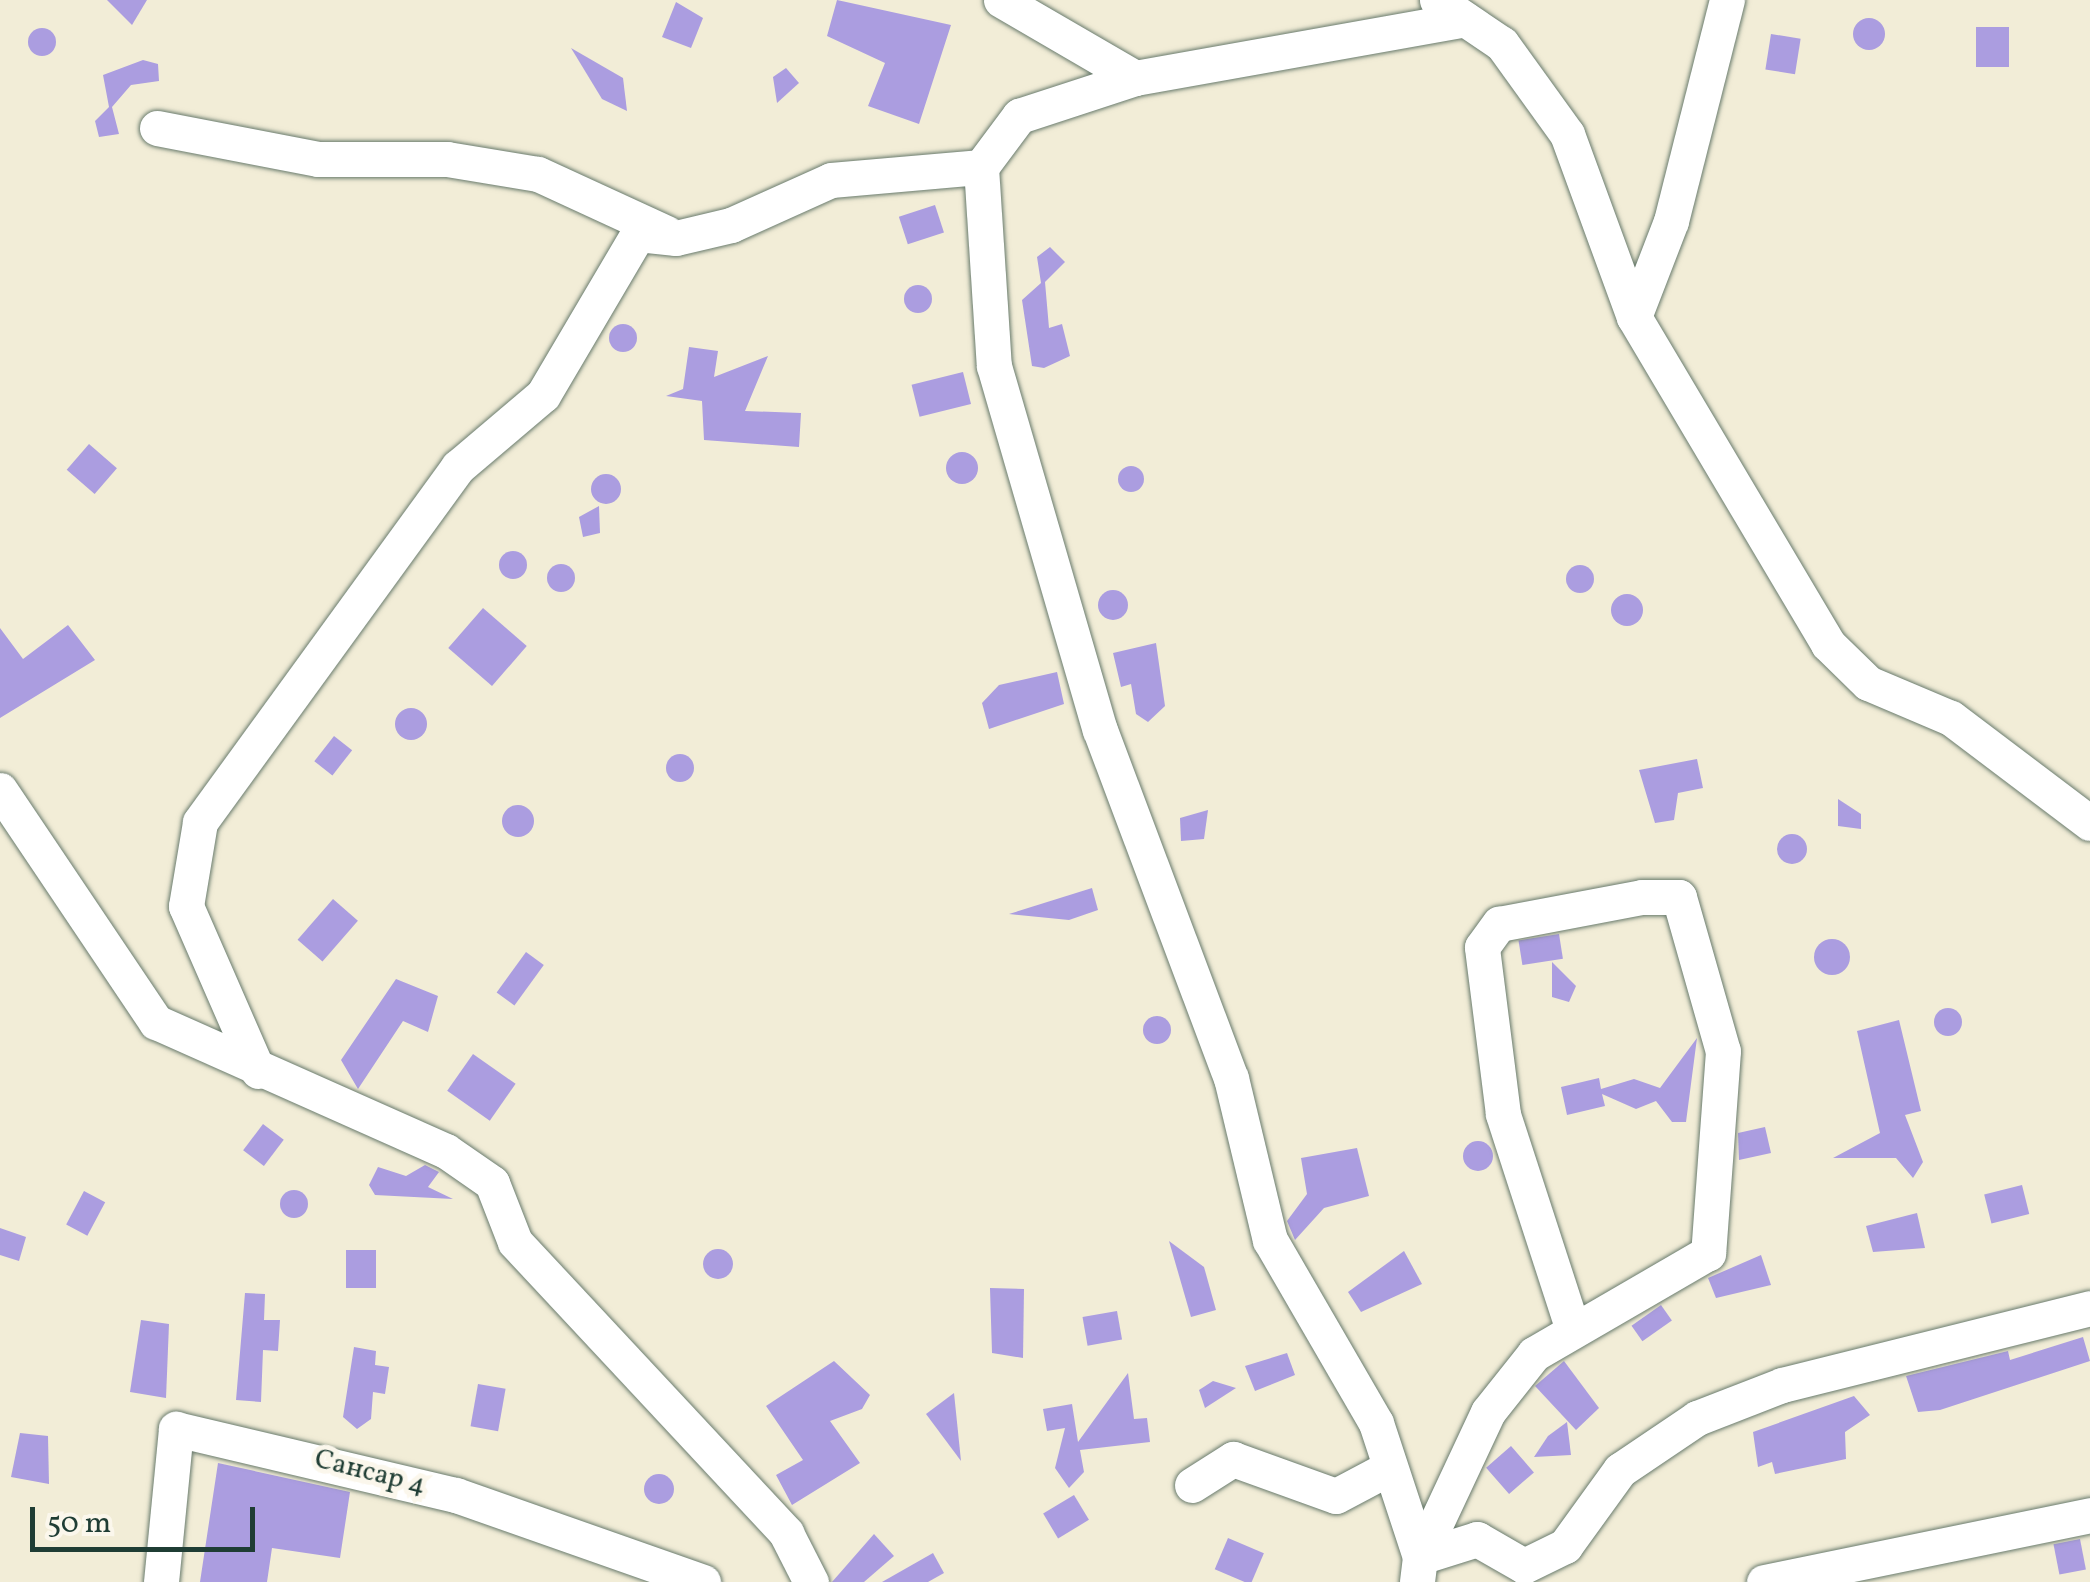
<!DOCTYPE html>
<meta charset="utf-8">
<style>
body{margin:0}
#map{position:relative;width:2090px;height:1582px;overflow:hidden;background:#f2edd7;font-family:Vollkorn,serif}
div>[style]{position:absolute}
.building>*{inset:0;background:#ab9de0;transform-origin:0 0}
.round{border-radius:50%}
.roads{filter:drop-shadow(0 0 2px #697b6d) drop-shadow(0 0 2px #697b6d)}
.street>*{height:35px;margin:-17.5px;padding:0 17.5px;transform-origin:17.5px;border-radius:17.5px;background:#fff}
span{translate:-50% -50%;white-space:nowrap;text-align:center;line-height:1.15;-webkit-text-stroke:10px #fbf7ec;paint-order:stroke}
.street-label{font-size:28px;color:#1f3d34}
.scale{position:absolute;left:30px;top:1507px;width:225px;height:45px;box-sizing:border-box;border:5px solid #1f3d34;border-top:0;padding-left:12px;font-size:30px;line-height:35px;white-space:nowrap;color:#1f3d34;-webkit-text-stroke:8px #fbf7ec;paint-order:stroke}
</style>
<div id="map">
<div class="building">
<div style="clip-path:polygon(107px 0,147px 0,132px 25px)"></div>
<div style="clip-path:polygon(837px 0,951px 25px,919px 124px,868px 106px,885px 63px,827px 36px)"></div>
<div style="clip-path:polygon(676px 2px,703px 18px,691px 48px,662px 37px)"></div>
<div class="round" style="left:1853px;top:18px;width:32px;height:32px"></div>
<div style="left:1976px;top:27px;width:33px;height:40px"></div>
<div class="round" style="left:28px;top:28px;width:28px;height:28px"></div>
<div style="left:1771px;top:34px;width:30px;height:36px;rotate:9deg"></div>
<div style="clip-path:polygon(571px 48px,623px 78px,627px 111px,602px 99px)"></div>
<div style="clip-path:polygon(143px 60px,158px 64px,159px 81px,131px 85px,112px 107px,119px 134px,99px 137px,95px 121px,109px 107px,103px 75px)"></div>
<div style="clip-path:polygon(786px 68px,799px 83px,777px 103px,773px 77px)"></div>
<div style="left:935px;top:205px;width:29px;height:38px;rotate:72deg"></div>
<div style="clip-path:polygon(1050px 247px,1065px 262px,1045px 282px,1049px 328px,1062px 324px,1070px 356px,1044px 368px,1032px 366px,1022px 300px,1041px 283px,1037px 257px)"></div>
<div class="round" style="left:904px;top:285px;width:28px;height:28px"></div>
<div class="round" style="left:609px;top:324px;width:28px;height:28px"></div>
<div style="clip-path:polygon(689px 347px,718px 351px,714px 377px,768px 356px,745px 411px,801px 413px,799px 447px,704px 440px,702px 401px,666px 396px,683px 389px)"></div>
<div style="left:963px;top:372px;width:33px;height:53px;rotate:76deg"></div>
<div style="left:89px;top:444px;width:37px;height:34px;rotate:41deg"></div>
<div class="round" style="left:946px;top:452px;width:32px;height:32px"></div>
<div class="round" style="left:1118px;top:466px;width:26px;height:26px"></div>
<div class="round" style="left:591px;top:474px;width:30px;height:30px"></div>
<div style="clip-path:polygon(599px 506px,600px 533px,583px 537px,579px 517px)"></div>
<div class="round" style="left:499px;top:551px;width:28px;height:28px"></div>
<div class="round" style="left:547px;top:564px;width:28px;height:28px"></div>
<div class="round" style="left:1566px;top:565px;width:28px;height:28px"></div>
<div class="round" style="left:1098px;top:590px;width:30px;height:30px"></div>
<div class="round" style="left:1611px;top:594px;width:32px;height:32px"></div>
<div style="left:483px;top:608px;width:58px;height:53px;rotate:41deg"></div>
<div style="clip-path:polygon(68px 625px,95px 660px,0 718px,0 628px,23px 659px)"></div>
<div style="clip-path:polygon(1156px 643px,1165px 706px,1148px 722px,1136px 714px,1131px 684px,1121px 687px,1113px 653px)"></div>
<div style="clip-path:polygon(1057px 672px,1064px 704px,989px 729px,982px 703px,999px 685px)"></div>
<div class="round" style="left:395px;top:708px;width:32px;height:32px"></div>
<div style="left:334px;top:736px;width:23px;height:32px;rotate:38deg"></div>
<div class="round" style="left:666px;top:754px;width:28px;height:28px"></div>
<div style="clip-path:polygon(1697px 759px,1703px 788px,1678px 793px,1674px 820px,1655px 823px,1639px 770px)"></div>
<div style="clip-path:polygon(1838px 799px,1861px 814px,1861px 829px,1838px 826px)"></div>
<div class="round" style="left:502px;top:805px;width:32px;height:32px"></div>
<div style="clip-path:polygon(1208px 810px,1204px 839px,1181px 841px,1180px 818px)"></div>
<div class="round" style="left:1777px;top:834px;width:30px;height:30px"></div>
<div style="clip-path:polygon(1092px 888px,1098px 910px,1069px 920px,1009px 914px)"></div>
<div style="left:333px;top:899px;width:33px;height:54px;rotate:41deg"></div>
<div style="left:1559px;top:934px;width:25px;height:41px;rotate:81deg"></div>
<div class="round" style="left:1814px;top:939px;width:36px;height:36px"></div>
<div style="left:526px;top:952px;width:22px;height:50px;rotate:36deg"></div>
<div style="clip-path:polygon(1552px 962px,1576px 986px,1569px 1002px,1552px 997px)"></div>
<div style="clip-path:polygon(396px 979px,438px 996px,428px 1032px,403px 1021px,358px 1089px,341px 1060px)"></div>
<div class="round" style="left:1934px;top:1008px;width:28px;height:28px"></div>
<div class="round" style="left:1143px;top:1016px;width:28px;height:28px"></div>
<div style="clip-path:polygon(1899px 1020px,1921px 1111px,1905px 1115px,1923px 1162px,1913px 1178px,1896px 1158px,1833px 1158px,1880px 1133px,1857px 1031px)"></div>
<div style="clip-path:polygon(1697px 1038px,1686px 1122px,1672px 1122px,1656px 1101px,1636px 1109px,1602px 1094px,1605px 1106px,1567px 1115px,1561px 1087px,1599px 1078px,1601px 1089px,1634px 1079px,1660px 1088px)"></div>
<div style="left:473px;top:1054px;width:52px;height:45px;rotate:35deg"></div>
<div style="left:263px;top:1124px;width:26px;height:33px;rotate:37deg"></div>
<div style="clip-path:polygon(1765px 1127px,1771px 1153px,1739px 1160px,1738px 1133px)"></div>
<div class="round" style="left:1463px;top:1141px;width:30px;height:30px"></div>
<div style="clip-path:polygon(1357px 1148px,1369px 1196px,1324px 1208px,1295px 1240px,1287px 1221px,1307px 1194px,1301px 1158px)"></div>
<div style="clip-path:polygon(425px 1165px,439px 1172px,428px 1187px,453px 1199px,375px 1195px,369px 1185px,378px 1167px,406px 1176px)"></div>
<div style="left:2022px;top:1185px;width:30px;height:39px;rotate:76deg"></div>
<div class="round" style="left:280px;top:1190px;width:28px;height:28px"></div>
<div style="left:84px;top:1191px;width:24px;height:38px;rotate:28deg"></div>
<div style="clip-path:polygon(1917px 1213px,1925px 1248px,1873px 1252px,1866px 1226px)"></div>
<div style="clip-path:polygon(0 1228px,26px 1237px,19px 1261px,0 1255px)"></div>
<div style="clip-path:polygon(1169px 1241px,1204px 1267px,1216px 1310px,1191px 1317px)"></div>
<div class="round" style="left:703px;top:1249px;width:30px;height:30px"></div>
<div style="left:376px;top:1250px;width:38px;height:30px;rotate:90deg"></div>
<div style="clip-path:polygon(1404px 1251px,1422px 1284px,1361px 1312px,1348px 1292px)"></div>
<div style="clip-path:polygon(1761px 1255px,1771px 1285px,1716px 1298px,1708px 1278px)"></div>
<div style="clip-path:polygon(990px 1288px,1024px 1289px,1023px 1358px,992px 1353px)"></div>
<div style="clip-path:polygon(245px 1293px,265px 1294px,264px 1320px,280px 1320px,278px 1351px,263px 1350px,261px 1402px,236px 1400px)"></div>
<div style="left:1661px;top:1305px;width:19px;height:36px;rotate:55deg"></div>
<div style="left:1117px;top:1311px;width:29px;height:35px;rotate:80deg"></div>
<div style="clip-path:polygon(141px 1320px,169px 1324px,166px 1398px,130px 1392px)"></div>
<div style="clip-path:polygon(2083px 1337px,2090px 1361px,1940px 1410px,1918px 1412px,1906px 1376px,2008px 1351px,2010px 1360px)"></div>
<div style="clip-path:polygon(354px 1347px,376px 1351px,375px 1365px,389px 1367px,385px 1394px,373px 1392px,371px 1419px,357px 1429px,343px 1417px)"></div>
<div style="clip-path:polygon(1287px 1353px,1295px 1375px,1255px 1391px,1245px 1366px)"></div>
<div style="clip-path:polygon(834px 1361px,870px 1395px,862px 1409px,830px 1421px,860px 1463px,792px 1505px,776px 1475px,803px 1460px,766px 1406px)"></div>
<div style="clip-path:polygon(1564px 1361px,1599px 1408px,1576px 1430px,1535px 1386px)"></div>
<div style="clip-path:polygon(1128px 1373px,1134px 1419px,1147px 1418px,1150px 1442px,1080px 1450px,1084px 1472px,1069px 1488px,1055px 1468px,1065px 1428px,1047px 1431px,1043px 1409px,1072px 1404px,1078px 1442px)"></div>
<div style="clip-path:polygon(1213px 1381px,1236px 1388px,1205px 1408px,1199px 1390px)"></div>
<div style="left:478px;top:1384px;width:28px;height:43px;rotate:10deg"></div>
<div style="clip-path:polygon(954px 1393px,961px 1461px,926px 1414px)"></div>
<div style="clip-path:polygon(1854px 1396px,1870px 1415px,1845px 1432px,1846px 1459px,1775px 1474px,1772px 1462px,1758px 1467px,1753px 1432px)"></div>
<div style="clip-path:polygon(1567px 1422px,1571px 1455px,1534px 1457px,1548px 1436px)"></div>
<div style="clip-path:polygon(20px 1433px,48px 1436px,49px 1484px,11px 1477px)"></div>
<div style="left:1511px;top:1446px;width:35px;height:33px;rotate:49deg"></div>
<div style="clip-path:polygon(218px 1463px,350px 1492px,340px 1558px,272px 1548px,267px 1582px,200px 1582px)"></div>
<div class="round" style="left:644px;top:1474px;width:30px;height:30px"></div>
<div style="left:1074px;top:1495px;width:29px;height:36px;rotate:59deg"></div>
<div style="clip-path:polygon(874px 1534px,894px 1556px,864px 1582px,832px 1582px)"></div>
<div style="left:1228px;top:1538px;width:39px;height:34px;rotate:23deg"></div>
<div style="left:2080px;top:1539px;width:31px;height:27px;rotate:79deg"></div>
<div style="clip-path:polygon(933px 1553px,944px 1573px,928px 1582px,882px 1582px)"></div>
</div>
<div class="roads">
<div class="street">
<div style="left:1001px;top:0;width:155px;rotate:30.2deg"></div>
<div style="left:1135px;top:78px;width:335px;rotate:-10.1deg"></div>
<div style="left:1437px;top:0;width:78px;rotate:34.1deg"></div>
<div style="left:1502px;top:44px;width:111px;rotate:54.2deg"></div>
<div style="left:1567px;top:134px;width:195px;rotate:69.9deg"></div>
<div style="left:1634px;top:317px;width:103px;rotate:-68.9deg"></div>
<div style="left:1671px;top:221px;width:228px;rotate:-75.8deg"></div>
<div style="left:157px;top:128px;width:164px;rotate:10.9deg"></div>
<div style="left:318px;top:159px;width:129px"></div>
<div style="left:447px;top:159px;width:92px;rotate:9.4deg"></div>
<div style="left:538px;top:174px;width:141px;rotate:24.7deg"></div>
<div style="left:981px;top:167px;width:199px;rotate:86.3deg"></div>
<div style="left:994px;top:366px;width:379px;rotate:73.8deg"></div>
<div style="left:1100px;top:730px;width:372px;rotate:69.4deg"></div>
<div style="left:1231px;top:1078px;width:167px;rotate:76.5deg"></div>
<div style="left:1270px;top:1240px;width:211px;rotate:59.9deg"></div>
<div style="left:1376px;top:1423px;width:141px;rotate:71.8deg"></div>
<div style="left:1420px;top:1557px;width:25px;rotate:97deg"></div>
<div style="left:1634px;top:317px;width:380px;rotate:59.3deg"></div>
<div style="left:1828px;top:644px;width:56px;rotate:44.3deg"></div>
<div style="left:1868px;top:683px;width:90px;rotate:22.9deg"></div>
<div style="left:1951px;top:718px;width:174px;rotate:37.1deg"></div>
<div style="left:0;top:790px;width:280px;rotate:56.1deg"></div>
<div style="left:156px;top:1022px;width:317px;rotate:24deg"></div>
<div style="left:446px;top:1151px;width:56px;rotate:34.8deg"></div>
<div style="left:492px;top:1183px;width:63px;rotate:68.7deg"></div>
<div style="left:515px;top:1242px;width:398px;rotate:47deg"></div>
<div style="left:786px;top:1533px;width:55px;rotate:63deg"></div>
<div style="left:258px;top:1071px;width:180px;rotate:-113.6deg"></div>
<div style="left:186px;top:906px;width:85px;rotate:-80.5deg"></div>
<div style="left:200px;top:822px;width:439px;rotate:-54deg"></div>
<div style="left:458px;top:467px;width:111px;rotate:-40.3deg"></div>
<div style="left:543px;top:395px;width:187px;rotate:-59.5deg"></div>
<div style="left:638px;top:234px;width:38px;rotate:6deg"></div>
<div style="left:676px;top:238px;width:57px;rotate:-13.3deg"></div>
<div style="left:731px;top:225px;width:110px;rotate:-24.2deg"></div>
<div style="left:831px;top:180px;width:151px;rotate:-5deg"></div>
<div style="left:981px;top:167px;width:64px;rotate:-53.3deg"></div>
<div style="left:1019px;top:116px;width:122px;rotate:-18.1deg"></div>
<div style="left:1573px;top:1330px;width:227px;rotate:-108deg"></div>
<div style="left:1503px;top:1114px;width:168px;rotate:-97.2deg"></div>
<div style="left:1482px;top:947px;width:29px;rotate:-54deg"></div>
<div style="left:1499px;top:924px;width:146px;rotate:-10.7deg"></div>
<div style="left:1642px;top:897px;width:37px"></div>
<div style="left:1679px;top:897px;width:160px;rotate:74.1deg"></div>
<div style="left:1723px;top:1051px;width:203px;rotate:94.2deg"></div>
<div style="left:1708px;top:1253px;width:201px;rotate:149.9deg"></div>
<div style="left:1534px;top:1354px;width:74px;rotate:128.4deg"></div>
<div style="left:1488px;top:1412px;width:160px;rotate:115.1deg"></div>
<div style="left:1420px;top:1557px;width:60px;rotate:-17.5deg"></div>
<div style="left:1477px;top:1539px;width:54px;rotate:29.9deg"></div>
<div style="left:1524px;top:1566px;width:46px;rotate:-26deg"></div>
<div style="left:1565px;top:1546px;width:94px;rotate:-54.1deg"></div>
<div style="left:1620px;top:1470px;width:93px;rotate:-34deg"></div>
<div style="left:1697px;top:1418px;width:91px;rotate:-21.2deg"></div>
<div style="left:1782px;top:1385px;width:317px;rotate:-14deg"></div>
<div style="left:1192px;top:1485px;width:49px;rotate:-32.4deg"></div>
<div style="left:1233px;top:1459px;width:109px;rotate:19.8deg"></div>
<div style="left:1336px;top:1496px;width:55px;rotate:-28deg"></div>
<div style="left:161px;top:1582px;width:154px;rotate:-84.4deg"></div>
<div style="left:176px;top:1429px;width:288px;rotate:13.3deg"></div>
<div style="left:456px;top:1495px;width:262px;rotate:19.4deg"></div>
<div style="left:1764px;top:1582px;width:333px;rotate:-11.6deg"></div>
</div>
</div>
<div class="street-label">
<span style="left:370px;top:1473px;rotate:14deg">Сансар 4</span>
</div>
<div class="scale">50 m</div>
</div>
